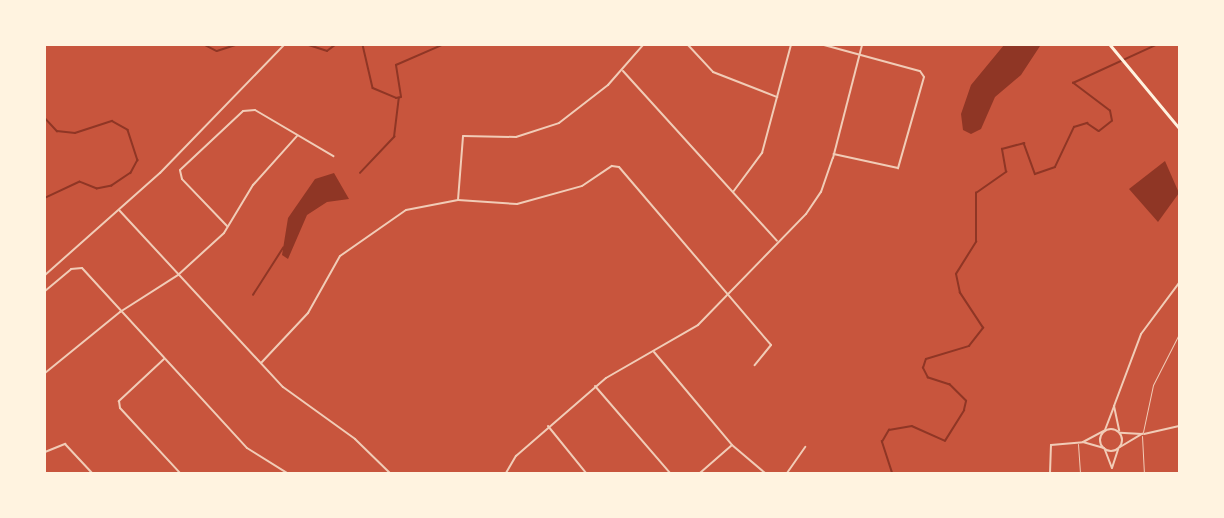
<!DOCTYPE html>
<style>
body{margin:0}
#map{position:relative;width:1224px;height:518px;overflow:hidden;background:#c8553d;font-family:Poppins,sans-serif}
div>[style]{position:absolute}
.water>*{inset:0;background:#8f3625}
.stream>*{height:1.5px;margin:-0.75px;padding:0 0.75px;transform-origin:0.75px;border-radius:0.75px;background:#8f3625}
.service>*{height:1px;margin:-0.5px;padding:0 0.5px;transform-origin:0.5px;border-radius:0.5px;background:#f1ccb7}
.minor>*{height:2px;margin:-1px;padding:0 1px;transform-origin:1px;border-radius:1px;background:#f1ccb7}
.tertiary>*{height:2px;margin:-1px;padding:0 1px;transform-origin:1px;border-radius:1px;background:#f1ccb7}
.tertiary>.ring{margin:-1px;padding:0;box-sizing:content-box;background:none;border:2px solid #f1ccb7;border-radius:50%}
.secondary>*{height:3px;margin:-1.5px;padding:0 1.5px;transform-origin:1.5px;border-radius:1.5px;background:#fff3e0}
span{translate:-50% -50%;white-space:nowrap;text-align:center;line-height:1.15;-webkit-text-stroke:6px #fff3e0;paint-order:stroke}
.frame{position:absolute;inset:0;border:46px solid #fff3e0;pointer-events:none}
</style>
<div id="map">
<div class="water">
<div style="clip-path:polygon(1004px 45px,1040px 46px,1021px 75px,995px 97px,981px 129px,971px 134px,963px 130px,961px 114px,971px 85px)"></div>
<div style="clip-path:polygon(1165px 161px,1179px 193px,1158px 222px,1129px 189px)"></div>
<div style="clip-path:polygon(334px 173px,349px 199px,327px 202px,307px 215px,288px 259px,282px 255px,288px 218px,315px 179px)"></div>
</div>
<div class="stream">
<div style="left:205px;top:45px;width:13px;rotate:27deg"></div>
<div style="left:217px;top:51px;width:19px;rotate:-18deg"></div>
<div style="left:309px;top:45px;width:19px;rotate:18deg"></div>
<div style="left:327px;top:51px;width:10px;rotate:-37deg"></div>
<div style="left:363px;top:45px;width:44px;rotate:76.9deg"></div>
<div style="left:373px;top:88px;width:25px;rotate:23deg"></div>
<div style="left:396px;top:98px;width:5px;rotate:-11deg"></div>
<div style="left:401px;top:97px;width:32px;rotate:-99deg"></div>
<div style="left:396px;top:65px;width:50px;rotate:-23.5deg"></div>
<div style="left:45px;top:68px;width:7px;rotate:90deg"></div>
<div style="left:45px;top:118px;width:18px;rotate:47deg"></div>
<div style="left:57px;top:131px;width:18px;rotate:6deg"></div>
<div style="left:75px;top:133px;width:39px;rotate:-18deg"></div>
<div style="left:112px;top:121px;width:18px;rotate:29deg"></div>
<div style="left:128px;top:130px;width:32px;rotate:72deg"></div>
<div style="left:138px;top:160px;width:15px;rotate:118deg"></div>
<div style="left:131px;top:173px;width:23px;rotate:146deg"></div>
<div style="left:112px;top:186px;width:15px;rotate:169deg"></div>
<div style="left:97px;top:189px;width:18px;rotate:-158deg"></div>
<div style="left:80px;top:182px;width:38px;rotate:155deg"></div>
<div style="left:360px;top:173px;width:50px;rotate:-46.6deg"></div>
<div style="left:394px;top:137px;width:39px;rotate:-83deg"></div>
<div style="left:253px;top:295px;width:56px;rotate:-57.4deg"></div>
<div style="left:892px;top:473px;width:33px;rotate:-108deg"></div>
<div style="left:882px;top:442px;width:14px;rotate:-60deg"></div>
<div style="left:889px;top:430px;width:23px;rotate:-10deg"></div>
<div style="left:912px;top:426px;width:36px;rotate:24deg"></div>
<div style="left:945px;top:441px;width:36px;rotate:-58deg"></div>
<div style="left:964px;top:410px;width:9px;rotate:-77deg"></div>
<div style="left:966px;top:401px;width:23px;rotate:-135deg"></div>
<div style="left:950px;top:385px;width:23px;rotate:-162deg"></div>
<div style="left:928px;top:378px;width:11px;rotate:-117deg"></div>
<div style="left:923px;top:368px;width:9px;rotate:-72deg"></div>
<div style="left:926px;top:359px;width:45px;rotate:-16.8deg"></div>
<div style="left:969px;top:346px;width:23px;rotate:-52deg"></div>
<div style="left:983px;top:328px;width:42px;rotate:-123.3deg"></div>
<div style="left:960px;top:293px;width:19px;rotate:-102deg"></div>
<div style="left:956px;top:274px;width:38px;rotate:-58deg"></div>
<div style="left:976px;top:242px;width:49px;rotate:-90deg"></div>
<div style="left:976px;top:193px;width:37px;rotate:-35deg"></div>
<div style="left:1006px;top:172px;width:23px;rotate:-100deg"></div>
<div style="left:1002px;top:149px;width:23px;rotate:-15deg"></div>
<div style="left:1024px;top:143px;width:33px;rotate:70deg"></div>
<div style="left:1035px;top:174px;width:21px;rotate:-19deg"></div>
<div style="left:1055px;top:167px;width:44px;rotate:-64.6deg"></div>
<div style="left:1074px;top:127px;width:14px;rotate:-17deg"></div>
<div style="left:1087px;top:123px;width:14px;rotate:34deg"></div>
<div style="left:1099px;top:131px;width:16px;rotate:-38deg"></div>
<div style="left:1112px;top:121px;width:10px;rotate:-101deg"></div>
<div style="left:1110px;top:111px;width:46px;rotate:-142.9deg"></div>
<div style="left:1073px;top:83px;width:91px;rotate:-24.6deg"></div>
</div>
<div class="service">
<div style="left:1143px;top:432px;width:48px;rotate:-78deg"></div>
<div style="left:1153px;top:385px;width:57px;rotate:-63deg"></div>
<div style="left:1142px;top:436px;width:37px;rotate:87deg"></div>
<div style="left:1078px;top:444px;width:29px;rotate:86deg"></div>
</div>
<div class="minor">
<div style="left:688px;top:45px;width:37px;rotate:47deg"></div>
<div style="left:713px;top:72px;width:69px;rotate:21.3deg"></div>
<div style="left:824px;top:45px;width:99px;rotate:15.2deg"></div>
<div style="left:920px;top:71px;width:7px;rotate:56deg"></div>
<div style="left:924px;top:77px;width:95px;rotate:105.9deg"></div>
<div style="left:898px;top:168px;width:66px;rotate:-167.7deg"></div>
<div style="left:623px;top:71px;width:229px;rotate:47.8deg"></div>
<div style="left:733px;top:192px;width:49px;rotate:-53.4deg"></div>
<div style="left:762px;top:153px;width:112px;rotate:-75deg"></div>
<div style="left:458px;top:200px;width:64px;rotate:-85.5deg"></div>
<div style="left:463px;top:136px;width:53px;rotate:1.1deg"></div>
<div style="left:516px;top:137px;width:45px;rotate:-18deg"></div>
<div style="left:559px;top:123px;width:62px;rotate:-37.8deg"></div>
<div style="left:608px;top:85px;width:53px;rotate:-48.8deg"></div>
<div style="left:227px;top:226px;width:65px;rotate:-133.8deg"></div>
<div style="left:182px;top:179px;width:9px;rotate:-103deg"></div>
<div style="left:180px;top:170px;width:86px;rotate:-43.1deg"></div>
<div style="left:243px;top:111px;width:12px;rotate:-5deg"></div>
<div style="left:255px;top:110px;width:91px;rotate:30.5deg"></div>
<div style="left:45px;top:291px;width:34px;rotate:-40deg"></div>
<div style="left:71px;top:269px;width:11px;rotate:-5deg"></div>
<div style="left:82px;top:268px;width:244px;rotate:47.5deg"></div>
<div style="left:247px;top:448px;width:47px;rotate:32deg"></div>
<div style="left:654px;top:352px;width:121px;rotate:50deg"></div>
<div style="left:732px;top:445px;width:43px;rotate:138.8deg"></div>
<div style="left:164px;top:359px;width:62px;rotate:137deg"></div>
<div style="left:119px;top:401px;width:7px;rotate:82deg"></div>
<div style="left:120px;top:408px;width:88px;rotate:47.3deg"></div>
<div style="left:261px;top:363px;width:69px;rotate:-46.8deg"></div>
<div style="left:308px;top:313px;width:65px;rotate:-60.7deg"></div>
<div style="left:340px;top:256px;width:80px;rotate:-34.9deg"></div>
<div style="left:406px;top:210px;width:53px;rotate:-10.9deg"></div>
<div style="left:458px;top:200px;width:59px;rotate:3.9deg"></div>
<div style="left:517px;top:204px;width:67px;rotate:-15.5deg"></div>
<div style="left:582px;top:186px;width:36px;rotate:-34deg"></div>
<div style="left:612px;top:166px;width:7px;rotate:8deg"></div>
<div style="left:619px;top:167px;width:234px;rotate:49.5deg"></div>
<div style="left:771px;top:345px;width:26px;rotate:129deg"></div>
<div style="left:45px;top:373px;width:97px;rotate:-39.1deg"></div>
<div style="left:120px;top:312px;width:69px;rotate:-32.5deg"></div>
<div style="left:178px;top:275px;width:62px;rotate:-42.4deg"></div>
<div style="left:224px;top:233px;width:56px;rotate:-58.9deg"></div>
<div style="left:253px;top:185px;width:66px;rotate:-48.1deg"></div>
<div style="left:595px;top:386px;width:115px;rotate:49.2deg"></div>
<div style="left:548px;top:426px;width:60px;rotate:51deg"></div>
<div style="left:1144px;top:434px;width:36px;rotate:-13deg"></div>
<div style="left:732px;top:445px;width:43px;rotate:40.3deg"></div>
<div style="left:1120px;top:447px;width:26px;rotate:-31deg"></div>
<div style="left:1142px;top:434px;width:22px;rotate:-177deg"></div>
<div style="left:1104px;top:448px;width:22px;rotate:-164deg"></div>
<div style="left:1083px;top:442px;width:24px;rotate:-28deg"></div>
<div style="left:45px;top:452px;width:22px;rotate:-22deg"></div>
<div style="left:65px;top:444px;width:40px;rotate:47deg"></div>
<div style="left:787px;top:473px;width:32px;rotate:-55deg"></div>
<div style="left:1050px;top:473px;width:28px;rotate:-88deg"></div>
<div style="left:1051px;top:445px;width:32px;rotate:-5deg"></div>
</div>
<div class="tertiary">
<div style="left:119px;top:210px;width:241px;rotate:47.2deg"></div>
<div style="left:283px;top:387px;width:89px;rotate:35.8deg"></div>
<div style="left:355px;top:439px;width:49px;rotate:44.2deg"></div>
<div style="left:45px;top:275px;width:154px;rotate:-41.6deg"></div>
<div style="left:160px;top:173px;width:178px;rotate:-45.9deg"></div>
<div style="left:1114px;top:406px;width:77px;rotate:-69.4deg"></div>
<div style="left:1141px;top:334px;width:64px;rotate:-53.3deg"></div>
<div class="ring" style="left:1100px;top:429px;width:20px;height:20px"></div>
<div style="left:1105px;top:430px;width:26px;rotate:-69deg"></div>
<div style="left:1114px;top:406px;width:25px;rotate:78deg"></div>
<div style="left:1105px;top:450px;width:19px;rotate:69deg"></div>
<div style="left:1112px;top:468px;width:20px;rotate:-72deg"></div>
<div style="left:506px;top:473px;width:20px;rotate:-60deg"></div>
<div style="left:516px;top:456px;width:119px;rotate:-40.9deg"></div>
<div style="left:606px;top:378px;width:106px;rotate:-29.9deg"></div>
<div style="left:698px;top:325px;width:155px;rotate:-45.8deg"></div>
<div style="left:806px;top:214px;width:27px;rotate:-56deg"></div>
<div style="left:821px;top:192px;width:36px;rotate:-71deg"></div>
<div style="left:833px;top:158px;width:117px;rotate:-75.6deg"></div>
</div>
<div class="secondary">
<div style="left:1110px;top:45px;width:108px;rotate:50.3deg"></div>
</div>
<div class="frame"></div>
</div>
